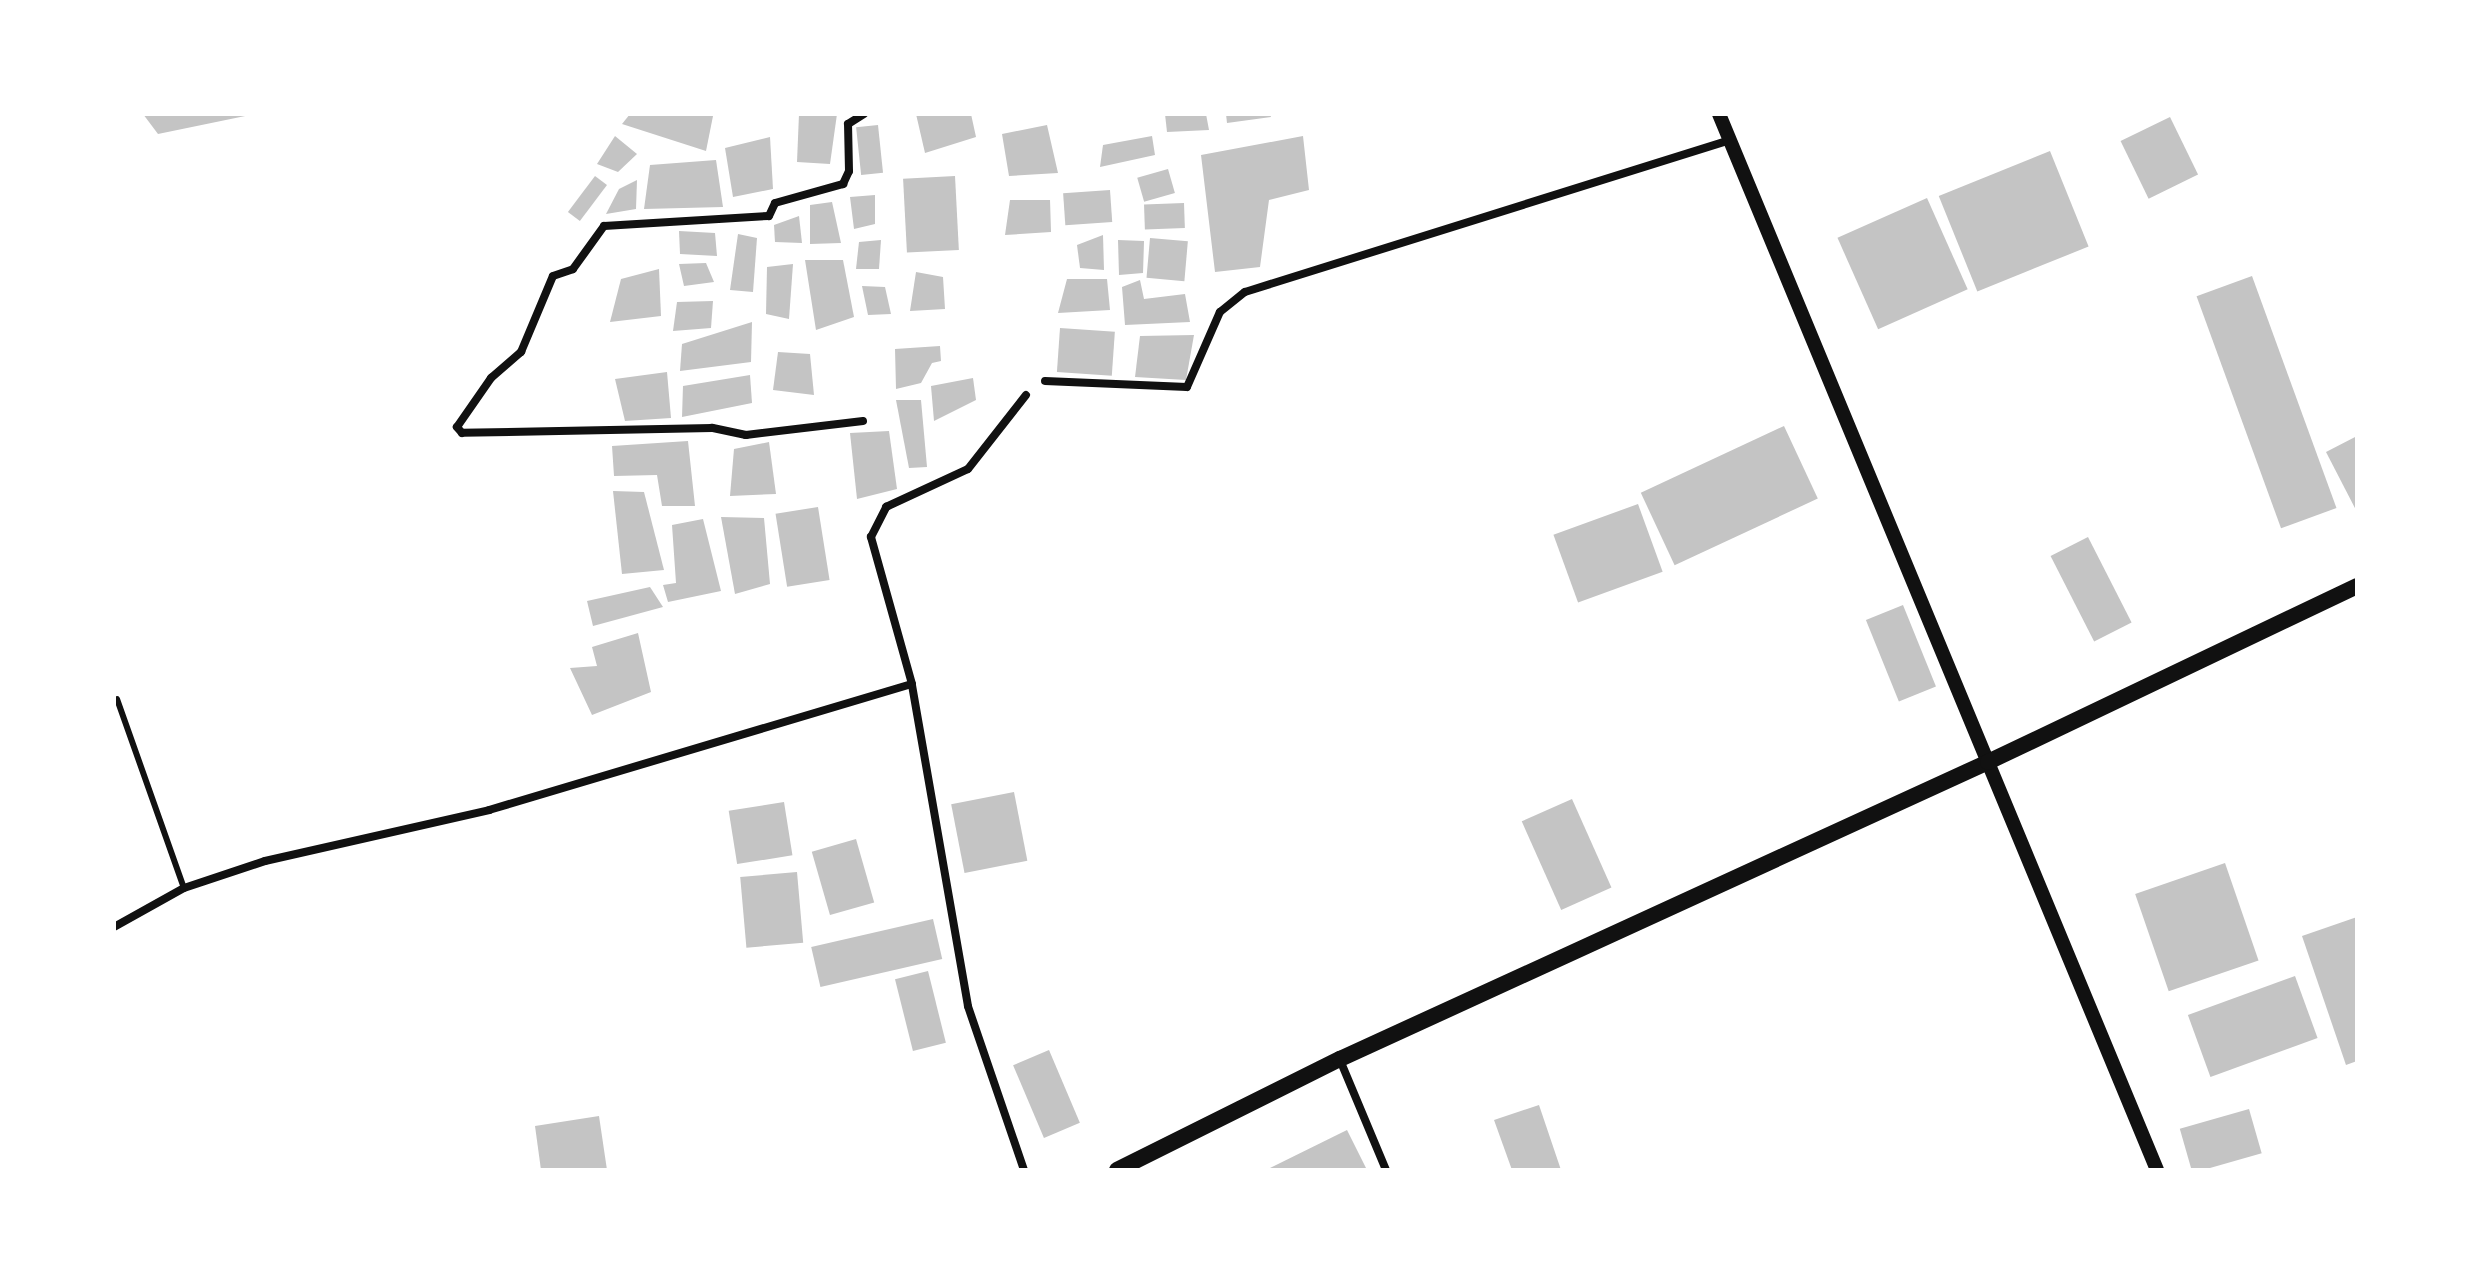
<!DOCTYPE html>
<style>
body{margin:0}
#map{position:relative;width:2471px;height:1284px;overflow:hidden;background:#fff;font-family:"Asap Condensed",sans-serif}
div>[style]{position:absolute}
.building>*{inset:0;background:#c4c4c4;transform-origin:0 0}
.service>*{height:6px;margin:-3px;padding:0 3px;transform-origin:3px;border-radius:3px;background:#111}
.minor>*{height:8px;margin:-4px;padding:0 4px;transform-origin:4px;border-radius:4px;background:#111}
.tertiary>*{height:14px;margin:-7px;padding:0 7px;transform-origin:7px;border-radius:7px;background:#111}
.secondary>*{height:16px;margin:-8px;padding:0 8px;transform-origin:8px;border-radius:8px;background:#111}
span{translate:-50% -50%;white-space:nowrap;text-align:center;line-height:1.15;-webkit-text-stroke:6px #fff;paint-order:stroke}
.frame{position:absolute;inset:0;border:116px solid #fff;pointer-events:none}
</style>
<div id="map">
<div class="building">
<div style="clip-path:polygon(143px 114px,250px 114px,250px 115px,158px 134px)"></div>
<div style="clip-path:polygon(630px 114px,713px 116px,706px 151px,622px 124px)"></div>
<div style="clip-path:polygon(799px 114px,837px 114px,830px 164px,797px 162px)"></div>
<div style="clip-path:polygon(916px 114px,971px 114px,976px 137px,925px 153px)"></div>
<div style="clip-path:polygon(1165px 114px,1206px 114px,1209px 130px,1167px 132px)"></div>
<div style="clip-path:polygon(1226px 114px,1270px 114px,1271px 117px,1227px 123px)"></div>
<div style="left:2170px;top:117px;width:64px;height:55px;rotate:64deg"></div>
<div style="left:878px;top:125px;width:48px;height:22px;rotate:84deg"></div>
<div style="clip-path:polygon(1047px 125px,1058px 173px,1009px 176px,1002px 134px)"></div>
<div style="clip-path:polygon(615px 136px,637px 154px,618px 172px,597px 164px)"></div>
<div style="clip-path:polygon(1152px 136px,1155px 155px,1100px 167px,1103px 145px)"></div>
<div style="clip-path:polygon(1303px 136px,1309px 190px,1269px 200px,1260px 267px,1215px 272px,1201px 155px)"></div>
<div style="clip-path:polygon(770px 137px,773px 189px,733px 197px,725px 148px)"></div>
<div style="left:2050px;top:151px;width:103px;height:120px;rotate:68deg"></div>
<div style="clip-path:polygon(716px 160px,723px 207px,644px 209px,650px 165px)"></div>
<div style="left:1168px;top:169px;width:25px;height:32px;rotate:74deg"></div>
<div style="left:595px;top:176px;width:15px;height:45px;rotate:37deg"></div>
<div style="left:955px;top:176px;width:74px;height:52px;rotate:87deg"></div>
<div style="clip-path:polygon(637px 180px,636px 209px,606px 214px,619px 189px)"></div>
<div style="left:1110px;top:190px;width:32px;height:47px;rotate:86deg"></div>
<div style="clip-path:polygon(875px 195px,875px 224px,854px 229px,850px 197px)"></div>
<div style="left:1927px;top:198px;width:100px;height:98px;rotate:66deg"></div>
<div style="clip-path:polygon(1010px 200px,1050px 200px,1051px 232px,1005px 235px)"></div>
<div style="clip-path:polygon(832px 202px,841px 243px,810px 244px,810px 205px)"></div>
<div style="left:1184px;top:203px;width:25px;height:40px;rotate:88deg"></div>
<div style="clip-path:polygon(799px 216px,802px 243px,775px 242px,774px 225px)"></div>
<div style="clip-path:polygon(679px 231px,715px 233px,717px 256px,680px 254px)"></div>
<div style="clip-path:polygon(738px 234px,757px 238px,753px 292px,730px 290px)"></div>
<div style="clip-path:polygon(1103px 235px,1104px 270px,1080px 268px,1077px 245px)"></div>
<div style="left:1150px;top:238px;width:38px;height:40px;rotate:5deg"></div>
<div style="clip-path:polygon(881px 240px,879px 269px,856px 269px,859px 242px)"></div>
<div style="clip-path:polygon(1118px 240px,1144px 241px,1143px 273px,1119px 275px)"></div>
<div style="clip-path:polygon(805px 260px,843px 260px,854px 317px,816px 330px)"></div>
<div style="clip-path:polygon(706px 263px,714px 282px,684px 286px,679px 264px)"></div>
<div style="clip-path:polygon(793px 264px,789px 319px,766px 314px,767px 267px)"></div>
<div style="clip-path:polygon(659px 269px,661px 316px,610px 322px,621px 279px)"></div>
<div style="clip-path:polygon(916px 272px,943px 277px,945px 309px,910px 311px)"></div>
<div style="left:2252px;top:276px;width:247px;height:59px;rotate:70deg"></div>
<div style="clip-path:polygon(1067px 279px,1107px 279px,1110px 310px,1058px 313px)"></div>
<div style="clip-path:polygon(1140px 280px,1144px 299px,1185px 294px,1190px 322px,1125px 325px,1122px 287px)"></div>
<div style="clip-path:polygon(862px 286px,885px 287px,891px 314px,868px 315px)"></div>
<div style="clip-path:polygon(713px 301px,711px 328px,673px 331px,677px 302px)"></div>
<div style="clip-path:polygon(752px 322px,751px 362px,680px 371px,682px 344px)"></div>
<div style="left:1060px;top:328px;width:55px;height:44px;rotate:4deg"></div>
<div style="clip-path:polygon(1194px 335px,1186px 380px,1135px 377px,1140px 336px)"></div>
<div style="clip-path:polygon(940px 346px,941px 361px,932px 363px,921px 383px,896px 389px,895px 349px)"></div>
<div style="clip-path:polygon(778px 352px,810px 354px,814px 395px,773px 390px)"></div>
<div style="clip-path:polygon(667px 372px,671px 418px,625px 421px,615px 379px)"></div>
<div style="clip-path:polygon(750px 375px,752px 403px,682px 417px,683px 386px)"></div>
<div style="clip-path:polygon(973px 378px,976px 400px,934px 421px,931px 386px)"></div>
<div style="clip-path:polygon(896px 400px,921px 400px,927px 467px,909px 468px)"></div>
<div style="left:1784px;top:426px;width:80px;height:158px;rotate:65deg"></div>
<div style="clip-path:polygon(889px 431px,897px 489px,857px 499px,850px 433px)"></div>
<div style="clip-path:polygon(2357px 436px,2357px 512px,2326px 452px)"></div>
<div style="clip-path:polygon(688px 441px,695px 506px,662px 506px,657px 475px,614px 476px,612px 446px)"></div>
<div style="clip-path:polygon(769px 442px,776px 494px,730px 496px,734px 449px)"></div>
<div style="clip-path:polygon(613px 491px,644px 492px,664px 570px,622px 574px)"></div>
<div style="left:1638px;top:504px;width:72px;height:90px;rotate:70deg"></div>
<div style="left:818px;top:507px;width:74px;height:43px;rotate:81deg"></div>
<div style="clip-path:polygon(721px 517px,764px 518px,770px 584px,735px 594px)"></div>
<div style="clip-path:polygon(703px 519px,721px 591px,668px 602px,663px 585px,676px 583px,672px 525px)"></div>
<div style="left:2088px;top:537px;width:96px;height:42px;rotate:63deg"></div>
<div style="clip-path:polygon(650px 587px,663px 607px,593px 626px,587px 601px)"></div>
<div style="left:1903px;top:605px;width:88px;height:40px;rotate:68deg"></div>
<div style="clip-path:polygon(638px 633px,651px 692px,592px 715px,570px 668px,597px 666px,592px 647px)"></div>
<div style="left:1014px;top:792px;width:70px;height:64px;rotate:79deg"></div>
<div style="left:1572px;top:799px;width:97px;height:55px;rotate:66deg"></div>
<div style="left:784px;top:802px;width:54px;height:56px;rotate:81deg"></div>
<div style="left:856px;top:839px;width:66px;height:46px;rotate:74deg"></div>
<div style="left:2225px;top:863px;width:103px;height:95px;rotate:71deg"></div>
<div style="left:797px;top:872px;width:71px;height:57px;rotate:85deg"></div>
<div style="clip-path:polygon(2357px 917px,2357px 1061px,2346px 1065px,2302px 936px)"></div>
<div style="left:933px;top:919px;width:41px;height:125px;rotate:77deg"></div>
<div style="left:928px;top:971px;width:74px;height:34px;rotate:76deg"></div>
<div style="left:2295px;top:976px;width:66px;height:114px;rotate:70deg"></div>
<div style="left:1049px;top:1050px;width:79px;height:39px;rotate:67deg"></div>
<div style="clip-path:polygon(1539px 1105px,1561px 1170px,1512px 1170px,1494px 1120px)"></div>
<div style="left:2249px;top:1109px;width:46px;height:72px;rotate:74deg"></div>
<div style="clip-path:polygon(599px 1116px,607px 1170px,541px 1170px,535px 1126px)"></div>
<div style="clip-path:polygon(1347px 1130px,1367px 1170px,1266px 1170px)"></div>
</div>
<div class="service">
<div style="left:117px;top:699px;width:201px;rotate:70.5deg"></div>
</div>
<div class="minor">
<div style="left:1045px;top:381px;width:142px;rotate:2.4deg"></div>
<div style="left:1187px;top:387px;width:82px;rotate:-66.3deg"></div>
<div style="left:1220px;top:312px;width:32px;rotate:-39deg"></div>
<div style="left:1245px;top:292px;width:508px;rotate:-17.4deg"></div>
<div style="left:863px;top:421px;width:118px;rotate:173.2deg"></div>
<div style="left:746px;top:435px;width:35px;rotate:-168deg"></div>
<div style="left:712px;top:428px;width:250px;rotate:178.9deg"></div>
<div style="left:462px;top:433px;width:8px;rotate:-130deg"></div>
<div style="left:457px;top:427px;width:60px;rotate:-55.2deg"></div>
<div style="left:491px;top:378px;width:40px;rotate:-41deg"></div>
<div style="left:521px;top:352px;width:82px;rotate:-67.2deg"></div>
<div style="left:553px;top:276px;width:21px;rotate:-19deg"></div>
<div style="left:573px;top:269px;width:53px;rotate:-54.2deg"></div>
<div style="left:604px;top:226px;width:165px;rotate:-3.5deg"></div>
<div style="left:769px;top:216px;width:14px;rotate:-65deg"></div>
<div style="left:775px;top:203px;width:71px;rotate:-15.6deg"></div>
<div style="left:843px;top:184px;width:14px;rotate:-65deg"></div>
<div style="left:849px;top:171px;width:47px;rotate:-91.2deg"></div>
<div style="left:848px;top:124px;width:19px;rotate:-32deg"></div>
<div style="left:114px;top:927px;width:80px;rotate:-29.1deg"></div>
<div style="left:184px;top:888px;width:85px;rotate:-18.4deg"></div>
<div style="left:265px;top:861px;width:230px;rotate:-12.8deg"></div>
<div style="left:489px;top:810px;width:441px;rotate:-16.6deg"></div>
<div style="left:1340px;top:1060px;width:119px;rotate:67.3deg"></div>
<div style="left:1024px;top:1170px;width:173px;rotate:-108.9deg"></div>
<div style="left:968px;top:1006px;width:327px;rotate:-99.9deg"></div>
<div style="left:912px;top:684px;width:153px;rotate:-105.6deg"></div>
<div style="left:871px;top:537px;width:34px;rotate:-63deg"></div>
<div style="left:886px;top:507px;width:90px;rotate:-24.9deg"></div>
<div style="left:968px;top:469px;width:94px;rotate:-51.9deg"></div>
</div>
<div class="tertiary">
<div style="left:1719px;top:114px;width:1143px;rotate:67.47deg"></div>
</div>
<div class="secondary">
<div style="left:1117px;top:1170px;width:249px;rotate:-26.5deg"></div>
<div style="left:1340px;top:1059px;width:713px;rotate:-24.62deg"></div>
<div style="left:1988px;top:762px;width:409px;rotate:-25.5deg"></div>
</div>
<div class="frame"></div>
</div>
